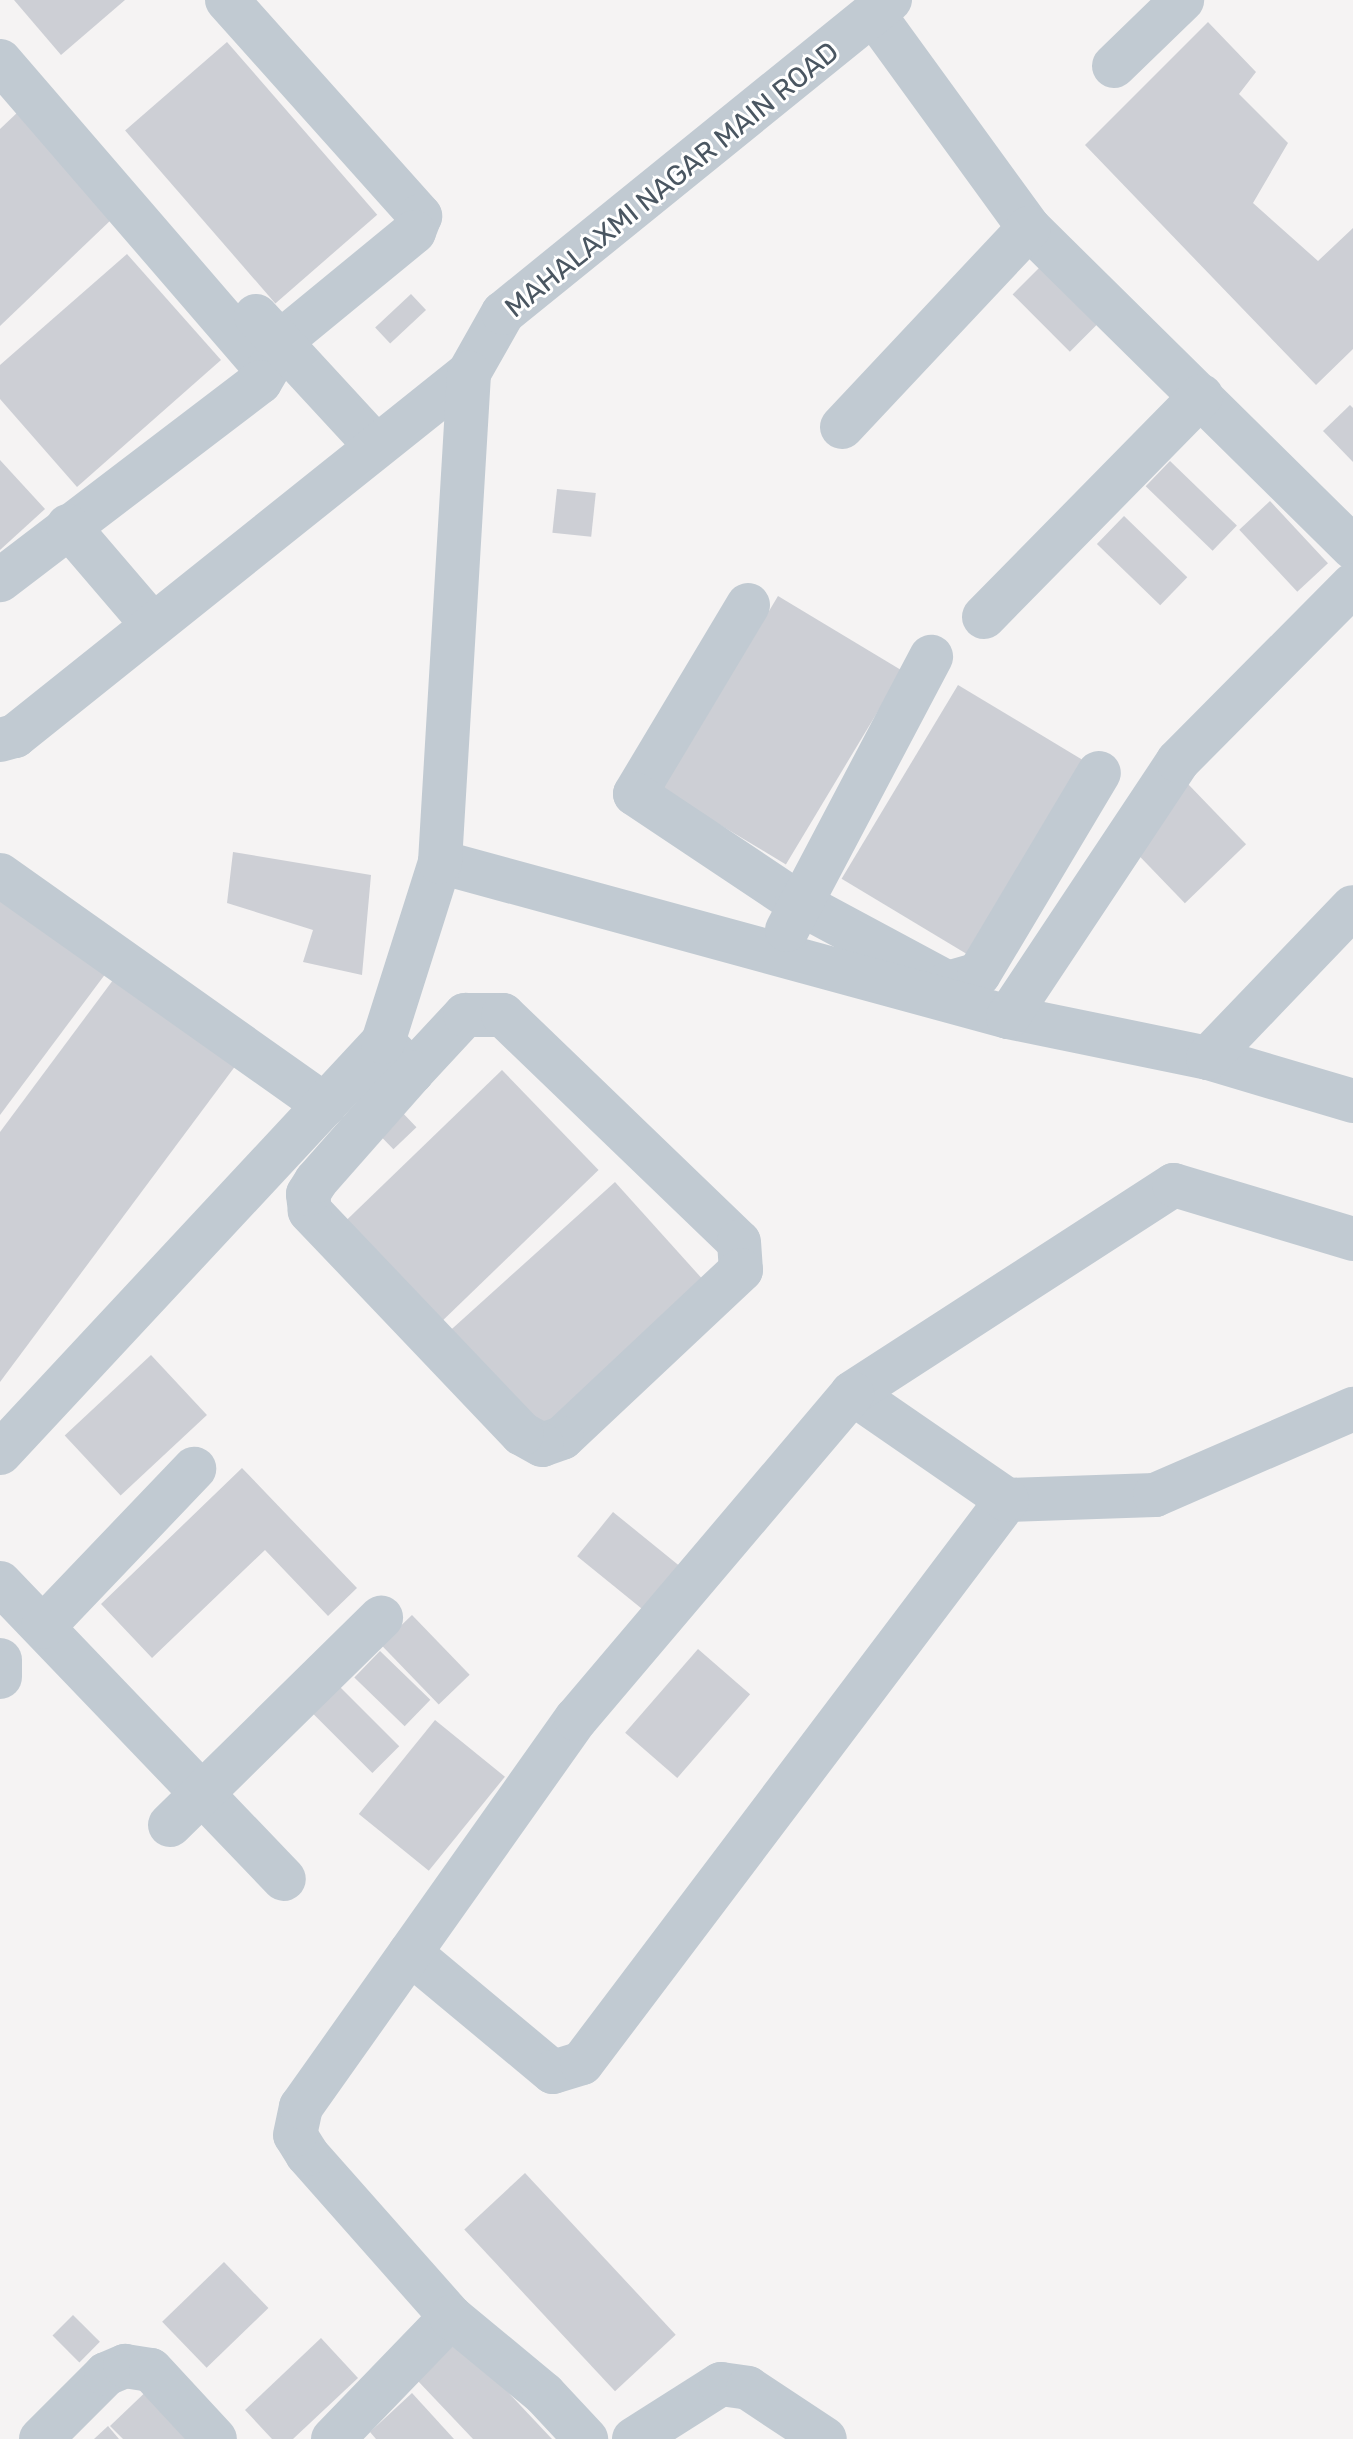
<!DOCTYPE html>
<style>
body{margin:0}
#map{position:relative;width:1353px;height:2439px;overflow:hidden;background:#f5f3f3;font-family:Rubik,sans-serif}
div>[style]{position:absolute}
.building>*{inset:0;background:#cdcfd5;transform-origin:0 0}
.minor>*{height:44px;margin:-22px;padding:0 22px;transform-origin:22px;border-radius:22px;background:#c1cad2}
span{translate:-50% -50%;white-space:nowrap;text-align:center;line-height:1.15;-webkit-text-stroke:6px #fff;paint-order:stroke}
.street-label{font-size:28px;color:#4a5661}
</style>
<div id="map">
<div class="building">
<div style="clip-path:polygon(14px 0,125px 0,61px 55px)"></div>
<div style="clip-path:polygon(1208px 22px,1256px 72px,1239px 94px,1288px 143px,1253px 203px,1318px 261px,1353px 228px,1353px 349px,1316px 385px,1085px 145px)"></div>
<div style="left:227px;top:42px;width:229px;height:135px;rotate:49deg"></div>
<div style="clip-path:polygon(19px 111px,113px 218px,0 326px,0 129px)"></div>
<div style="clip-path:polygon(127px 254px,221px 360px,77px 487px,0 399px,0 365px)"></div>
<div style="left:1043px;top:264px;width:81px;height:43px;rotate:45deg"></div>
<div style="left:411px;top:294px;width:22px;height:49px;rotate:47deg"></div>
<div style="clip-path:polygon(1350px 405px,1353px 408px,1353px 462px,1323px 431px)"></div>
<div style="clip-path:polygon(0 460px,45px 509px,0 550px)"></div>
<div style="left:1170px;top:461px;width:93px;height:35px;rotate:44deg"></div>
<div style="left:557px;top:489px;width:39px;height:44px;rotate:6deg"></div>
<div style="left:1270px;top:501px;width:85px;height:42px;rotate:47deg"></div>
<div style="left:1124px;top:516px;width:88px;height:39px;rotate:44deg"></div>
<div style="left:778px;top:596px;width:145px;height:226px;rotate:31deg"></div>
<div style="left:958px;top:685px;width:146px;height:226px;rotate:31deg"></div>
<div style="left:1187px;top:783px;width:85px;height:85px;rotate:46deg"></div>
<div style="clip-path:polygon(233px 852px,371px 875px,362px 975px,303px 962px,313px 930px,227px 903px)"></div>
<div style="clip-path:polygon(0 881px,112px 965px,0 1115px)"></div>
<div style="clip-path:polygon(119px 972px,239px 1061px,0 1382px,0 1132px)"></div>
<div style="left:502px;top:1070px;width:139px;height:217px;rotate:46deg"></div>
<div style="left:397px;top:1107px;width:28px;height:32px;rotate:46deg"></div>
<div style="left:615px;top:1182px;width:141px;height:221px;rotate:48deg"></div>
<div style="left:151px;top:1355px;width:82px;height:118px;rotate:47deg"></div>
<div style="clip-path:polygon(242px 1468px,357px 1588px,328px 1616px,265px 1550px,152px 1658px,101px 1604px)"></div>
<div style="left:613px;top:1512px;width:92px;height:57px;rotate:39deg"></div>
<div style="left:412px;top:1615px;width:83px;height:43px;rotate:46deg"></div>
<div style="left:698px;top:1649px;width:69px;height:111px;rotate:41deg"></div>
<div style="left:380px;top:1651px;width:70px;height:37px;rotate:44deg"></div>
<div style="left:337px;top:1684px;width:88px;height:38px;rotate:45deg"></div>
<div style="left:435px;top:1720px;width:90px;height:121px;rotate:39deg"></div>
<div style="left:525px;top:2173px;width:221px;height:83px;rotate:47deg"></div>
<div style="left:224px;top:2262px;width:64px;height:86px;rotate:46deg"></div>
<div style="left:73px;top:2315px;width:38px;height:29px;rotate:45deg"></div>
<div style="clip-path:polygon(321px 2338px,358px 2378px,293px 2439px,272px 2439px,245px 2410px)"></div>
<div style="clip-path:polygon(459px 2340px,552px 2439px,473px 2439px,417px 2380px)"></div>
<div style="clip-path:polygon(155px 2383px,195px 2439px,123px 2439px,110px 2426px)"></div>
<div style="clip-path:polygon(412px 2393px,454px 2439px,376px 2439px,370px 2432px)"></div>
<div style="clip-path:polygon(108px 2426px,119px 2439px,94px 2439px)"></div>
</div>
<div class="minor">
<div style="left:227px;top:0;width:290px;rotate:48.2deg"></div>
<div style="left:420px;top:216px;width:17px;rotate:111deg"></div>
<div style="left:414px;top:232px;width:173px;rotate:140.6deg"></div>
<div style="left:875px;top:16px;width:262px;rotate:54deg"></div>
<div style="left:1029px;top:228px;width:455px;rotate:44.6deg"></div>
<div style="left:0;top:61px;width:408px;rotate:49.2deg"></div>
<div style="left:267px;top:370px;width:14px;rotate:120deg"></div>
<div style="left:260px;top:382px;width:327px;rotate:142.7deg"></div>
<div style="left:1114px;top:66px;width:95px;rotate:-44.1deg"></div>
<div style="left:256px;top:316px;width:174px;rotate:47.3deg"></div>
<div style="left:842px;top:427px;width:273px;rotate:-46.8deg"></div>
<div style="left:68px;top:526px;width:129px;rotate:49.4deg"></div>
<div style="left:748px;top:605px;width:220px;rotate:120.9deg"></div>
<div style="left:635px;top:794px;width:195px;rotate:33.7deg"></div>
<div style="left:797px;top:902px;width:171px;rotate:28.2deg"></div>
<div style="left:948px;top:983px;width:32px;rotate:-16deg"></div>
<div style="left:979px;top:974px;width:234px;rotate:-59.2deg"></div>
<div style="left:984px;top:617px;width:310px;rotate:-45.5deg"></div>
<div style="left:0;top:740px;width:16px;rotate:-15deg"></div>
<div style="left:15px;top:736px;width:581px;rotate:-38.64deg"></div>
<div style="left:469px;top:373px;width:69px;rotate:-60.5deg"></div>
<div style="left:503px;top:313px;width:498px;rotate:-39deg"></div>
<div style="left:440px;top:862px;width:589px;rotate:15.26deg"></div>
<div style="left:1008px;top:1017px;width:204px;rotate:11.6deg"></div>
<div style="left:1208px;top:1058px;width:151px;rotate:16.5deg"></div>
<div style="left:0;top:875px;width:398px;rotate:35.3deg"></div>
<div style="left:787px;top:930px;width:309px;rotate:-62.2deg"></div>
<div style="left:1008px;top:1017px;width:307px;rotate:-56.4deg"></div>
<div style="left:1178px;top:761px;width:248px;rotate:-45.2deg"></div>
<div style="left:383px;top:1042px;width:42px;rotate:46deg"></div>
<div style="left:412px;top:1072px;width:78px;rotate:-47.1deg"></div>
<div style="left:465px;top:1015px;width:38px"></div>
<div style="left:503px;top:1015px;width:327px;rotate:43.9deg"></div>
<div style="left:739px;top:1242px;width:28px;rotate:86deg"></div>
<div style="left:741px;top:1270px;width:245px;rotate:136.8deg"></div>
<div style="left:562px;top:1438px;width:21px;rotate:161deg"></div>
<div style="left:542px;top:1445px;width:23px;rotate:-151deg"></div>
<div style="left:522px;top:1434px;width:308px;rotate:-133.6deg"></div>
<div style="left:310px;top:1211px;width:17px;rotate:-97deg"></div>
<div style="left:308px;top:1194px;width:15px;rotate:-58deg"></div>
<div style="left:316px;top:1181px;width:145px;rotate:-48.6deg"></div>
<div style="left:1208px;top:1058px;width:209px;rotate:-46.2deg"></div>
<div style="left:0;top:1453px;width:562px;rotate:-47.02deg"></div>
<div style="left:383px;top:1042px;width:189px;rotate:-72.4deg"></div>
<div style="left:440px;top:862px;width:490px;rotate:-86.6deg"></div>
<div style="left:1007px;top:1500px;width:148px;rotate:-1.9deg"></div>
<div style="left:1155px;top:1495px;width:216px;rotate:-23.5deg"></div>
<div style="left:0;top:1583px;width:410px;rotate:46.2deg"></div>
<div style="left:43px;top:1627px;width:219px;rotate:-46.3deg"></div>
<div style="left:0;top:1660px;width:17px;rotate:90deg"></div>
<div style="left:170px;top:1825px;width:296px;rotate:-44.5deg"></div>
<div style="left:410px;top:1953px;width:186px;rotate:39.8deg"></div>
<div style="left:553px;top:2072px;width:30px;rotate:-17deg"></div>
<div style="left:582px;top:2063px;width:705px;rotate:-52.95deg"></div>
<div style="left:1007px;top:1500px;width:188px;rotate:-145.4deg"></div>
<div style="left:852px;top:1393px;width:383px;rotate:-32.9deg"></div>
<div style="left:1174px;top:1185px;width:187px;rotate:16.8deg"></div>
<div style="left:451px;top:2317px;width:217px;rotate:-131.5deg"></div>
<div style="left:307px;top:2154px;width:22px;rotate:-122deg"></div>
<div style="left:295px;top:2135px;width:29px;rotate:-78deg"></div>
<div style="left:301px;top:2107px;width:476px;rotate:-54.7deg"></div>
<div style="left:576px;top:1719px;width:427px;rotate:-49.7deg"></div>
<div style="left:41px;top:2439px;width:92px;rotate:-45deg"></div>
<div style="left:106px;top:2374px;width:21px;rotate:-23deg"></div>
<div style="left:125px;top:2366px;width:26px;rotate:9deg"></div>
<div style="left:151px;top:2370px;width:94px;rotate:47.2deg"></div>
<div style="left:333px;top:2439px;width:170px;rotate:-46deg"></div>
<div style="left:451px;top:2317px;width:121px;rotate:39.6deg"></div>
<div style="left:544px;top:2394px;width:62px;rotate:47deg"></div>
<div style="left:634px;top:2439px;width:103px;rotate:-32.3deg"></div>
<div style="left:721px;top:2384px;width:27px;rotate:8deg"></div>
<div style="left:748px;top:2388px;width:92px;rotate:33.5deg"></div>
</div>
<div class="street-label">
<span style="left:672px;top:180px;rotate:-39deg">MAHALAXMI NAGAR MAIN ROAD</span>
</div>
</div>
